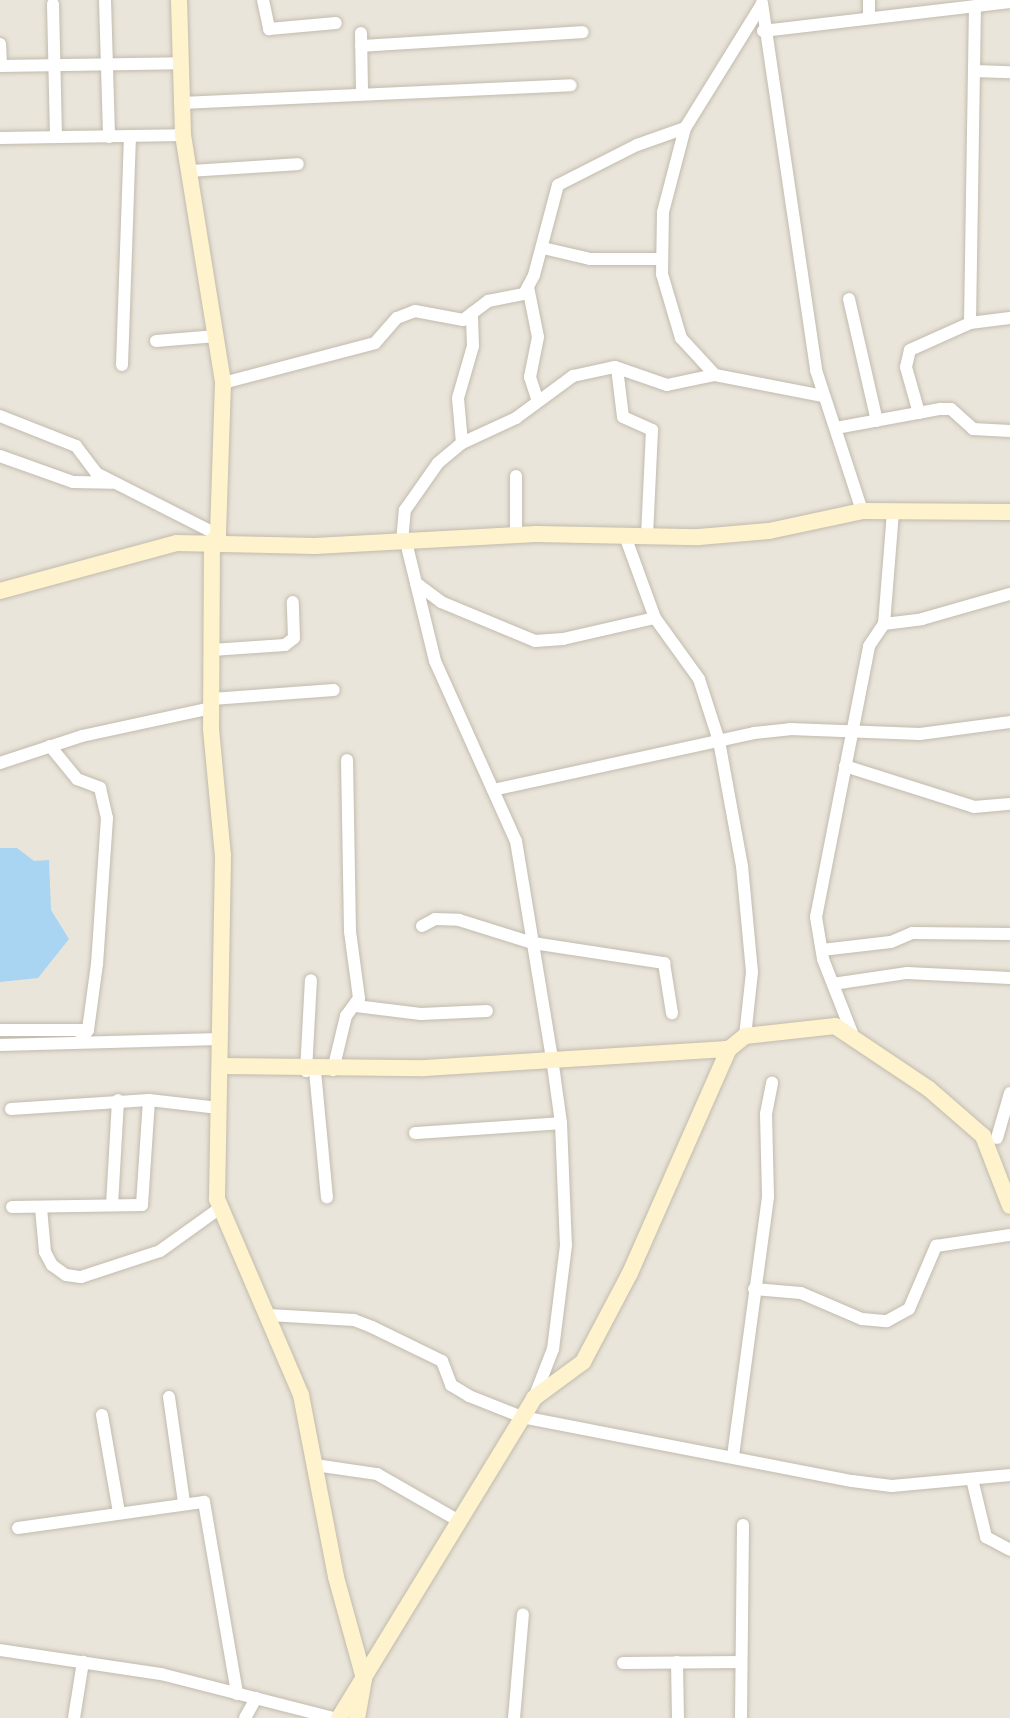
<!DOCTYPE html>
<style>
body{margin:0}
#map{position:relative;width:1010px;height:1718px;overflow:hidden;background:#f6f3ec;font-family:Poppins,sans-serif}
div>[style]{position:absolute}
.residential>*{inset:0;background:#eae5da;transform-origin:0 0}
.water>*{inset:0;background:#a9d4f2}
.roads{filter:drop-shadow(0 0 2px #c2bbae) drop-shadow(0 0 2px #c2bbae)}
.street>*{height:12px;margin:-6px;padding:0 6px;transform-origin:6px;border-radius:6px;background:#fff}
.secondary>*{height:16px;margin:-8px;padding:0 8px;transform-origin:8px;border-radius:8px;background:#fff3cd}
span{translate:-50% -50%;white-space:nowrap;text-align:center;line-height:1.15;-webkit-text-stroke:6px #fff;paint-order:stroke}
</style>
<div id="map">
<div class="residential">
<div style="left:0;top:0;width:1010px;height:1718px"></div>
</div>
<div class="water">
<div style="clip-path:polygon(0 848px,17px 848px,34px 861px,49px 860px,51px 910px,69px 939px,38px 978px,0 982px)"></div>
</div>
<div class="roads">
<div class="street">
<div style="left:105px;top:0;width:137px;rotate:88.3deg"></div>
<div style="left:263px;top:0;width:30px;rotate:78deg"></div>
<div style="left:269px;top:29px;width:67px;rotate:-5.1deg"></div>
<div style="left:762px;top:3px;width:371px;rotate:81.6deg"></div>
<div style="left:816px;top:370px;width:148px;rotate:71.9deg"></div>
<div style="left:53px;top:4px;width:133px;rotate:88.7deg"></div>
<div style="left:762px;top:4px;width:146px;rotate:121.8deg"></div>
<div style="left:685px;top:128px;width:87px;rotate:104.7deg"></div>
<div style="left:663px;top:212px;width:62px;rotate:90.9deg"></div>
<div style="left:662px;top:274px;width:67px;rotate:73.5deg"></div>
<div style="left:681px;top:338px;width:50px;rotate:47.4deg"></div>
<div style="left:715px;top:375px;width:110px;rotate:11deg"></div>
<div style="left:869px;top:18px;width:18px;rotate:-90deg"></div>
<div style="left:763px;top:31px;width:249px;rotate:-6.7deg"></div>
<div style="left:361px;top:33px;width:60px;rotate:89deg"></div>
<div style="left:0;top:44px;width:22px;rotate:87deg"></div>
<div style="left:361px;top:46px;width:222px;rotate:-3.6deg"></div>
<div style="left:0;top:66px;width:181px;rotate:-0.9deg"></div>
<div style="left:974px;top:71px;width:36px;rotate:2deg"></div>
<div style="left:182px;top:103px;width:389px;rotate:-2.6deg"></div>
<div style="left:0;top:138px;width:183px;rotate:-0.9deg"></div>
<div style="left:190px;top:171px;width:108px;rotate:-3.7deg"></div>
<div style="left:543px;top:248px;width:48px;rotate:13.2deg"></div>
<div style="left:590px;top:259px;width:71px"></div>
<div style="left:528px;top:287px;width:51px;rotate:78.7deg"></div>
<div style="left:538px;top:337px;width:41px;rotate:101.3deg"></div>
<div style="left:530px;top:377px;width:25px;rotate:72deg"></div>
<div style="left:849px;top:299px;width:125px;rotate:77.1deg"></div>
<div style="left:970px;top:323px;width:317px;rotate:-89.1deg"></div>
<div style="left:156px;top:341px;width:61px;rotate:-4.7deg"></div>
<div style="left:122px;top:365px;width:229px;rotate:-88deg"></div>
<div style="left:617px;top:368px;width:49px;rotate:83deg"></div>
<div style="left:623px;top:417px;width:32px;rotate:24deg"></div>
<div style="left:652px;top:430px;width:106px;rotate:92.7deg"></div>
<div style="left:223px;top:383px;width:157px;rotate:-14.7deg"></div>
<div style="left:375px;top:343px;width:33px;rotate:-49deg"></div>
<div style="left:397px;top:318px;width:19px;rotate:-21deg"></div>
<div style="left:415px;top:311px;width:49px;rotate:10.6deg"></div>
<div style="left:463px;top:320px;width:31px;rotate:-37deg"></div>
<div style="left:488px;top:301px;width:37px;rotate:-11deg"></div>
<div style="left:524px;top:294px;width:21px;rotate:-62deg"></div>
<div style="left:534px;top:275px;width:93px;rotate:-75.1deg"></div>
<div style="left:558px;top:185px;width:89px;rotate:-26.9deg"></div>
<div style="left:637px;top:145px;width:51px;rotate:-19.5deg"></div>
<div style="left:919px;top:413px;width:48px;rotate:-105.8deg"></div>
<div style="left:906px;top:367px;width:17px;rotate:-77deg"></div>
<div style="left:910px;top:350px;width:66px;rotate:-24.2deg"></div>
<div style="left:970px;top:323px;width:40px;rotate:-7.1deg"></div>
<div style="left:0;top:416px;width:82px;rotate:21.5deg"></div>
<div style="left:76px;top:446px;width:34px;rotate:53deg"></div>
<div style="left:96px;top:473px;width:137px;rotate:26.9deg"></div>
<div style="left:836px;top:428px;width:106px;rotate:-10.4deg"></div>
<div style="left:940px;top:409px;width:11px"></div>
<div style="left:951px;top:409px;width:30px;rotate:42deg"></div>
<div style="left:973px;top:429px;width:37px;rotate:3deg"></div>
<div style="left:462px;top:443px;width:45px;rotate:-95.1deg"></div>
<div style="left:458px;top:398px;width:54px;rotate:-73.9deg"></div>
<div style="left:473px;top:346px;width:33px;rotate:-92deg"></div>
<div style="left:0;top:456px;width:77px;rotate:19.6deg"></div>
<div style="left:73px;top:482px;width:39px;rotate:1deg"></div>
<div style="left:516px;top:535px;width:59px;rotate:-90deg"></div>
<div style="left:625px;top:536px;width:87px;rotate:69.9deg"></div>
<div style="left:655px;top:618px;width:75px;rotate:54.2deg"></div>
<div style="left:699px;top:679px;width:65px;rotate:72.1deg"></div>
<div style="left:719px;top:741px;width:127px;rotate:79.6deg"></div>
<div style="left:742px;top:866px;width:106px;rotate:84.6deg"></div>
<div style="left:752px;top:972px;width:64px;rotate:96.2deg"></div>
<div style="left:402px;top:542px;width:32px;rotate:-85deg"></div>
<div style="left:405px;top:510px;width:57px;rotate:-54.9deg"></div>
<div style="left:438px;top:463px;width:31px;rotate:-40deg"></div>
<div style="left:462px;top:443px;width:60px;rotate:-24.8deg"></div>
<div style="left:516px;top:418px;width:71px;rotate:-36.4deg"></div>
<div style="left:573px;top:376px;width:43px;rotate:-12.1deg"></div>
<div style="left:615px;top:367px;width:55px;rotate:19.1deg"></div>
<div style="left:667px;top:385px;width:49px;rotate:-11.8deg"></div>
<div style="left:406px;top:542px;width:122px;rotate:76.3deg"></div>
<div style="left:435px;top:661px;width:197px;rotate:65.8deg"></div>
<div style="left:516px;top:841px;width:220px;rotate:80.6deg"></div>
<div style="left:552px;top:1058px;width:66px;rotate:82.1deg"></div>
<div style="left:561px;top:1123px;width:122px;rotate:87.7deg"></div>
<div style="left:566px;top:1245px;width:105px;rotate:97.1deg"></div>
<div style="left:553px;top:1349px;width:53px;rotate:111.2deg"></div>
<div style="left:416px;top:583px;width:31px;rotate:37deg"></div>
<div style="left:441px;top:602px;width:102px;rotate:22.5deg"></div>
<div style="left:535px;top:641px;width:28px;rotate:-4deg"></div>
<div style="left:563px;top:639px;width:94px;rotate:-12.9deg"></div>
<div style="left:884px;top:624px;width:112px;rotate:-85.4deg"></div>
<div style="left:212px;top:650px;width:73px;rotate:-3.9deg"></div>
<div style="left:285px;top:645px;width:11px;rotate:-38deg"></div>
<div style="left:294px;top:638px;width:36px;rotate:-92deg"></div>
<div style="left:212px;top:699px;width:122px;rotate:-4.2deg"></div>
<div style="left:50px;top:746px;width:43px;rotate:50.7deg"></div>
<div style="left:77px;top:779px;width:25px;rotate:21deg"></div>
<div style="left:100px;top:788px;width:31px;rotate:77deg"></div>
<div style="left:107px;top:818px;width:146px;rotate:93.9deg"></div>
<div style="left:97px;top:964px;width:67px;rotate:97.8deg"></div>
<div style="left:88px;top:1030px;width:11px;rotate:128deg"></div>
<div style="left:0;top:763px;width:86px;rotate:-18.2deg"></div>
<div style="left:82px;top:736px;width:133px;rotate:-12.2deg"></div>
<div style="left:845px;top:766px;width:135px;rotate:17.6deg"></div>
<div style="left:974px;top:807px;width:36px;rotate:-5deg"></div>
<div style="left:493px;top:790px;width:267px;rotate:-12.3deg"></div>
<div style="left:754px;top:733px;width:36px;rotate:-6deg"></div>
<div style="left:790px;top:729px;width:130px;rotate:2.2deg"></div>
<div style="left:920px;top:734px;width:91px;rotate:-7.6deg"></div>
<div style="left:422px;top:926px;width:15px;rotate:-28deg"></div>
<div style="left:435px;top:919px;width:24px;rotate:2deg"></div>
<div style="left:459px;top:920px;width:77px;rotate:17.3deg"></div>
<div style="left:533px;top:943px;width:133px;rotate:8.7deg"></div>
<div style="left:664px;top:963px;width:51px;rotate:80.9deg"></div>
<div style="left:822px;top:950px;width:69px;rotate:-6.6deg"></div>
<div style="left:891px;top:942px;width:23px;rotate:-23deg"></div>
<div style="left:912px;top:933px;width:98px;rotate:0.6deg"></div>
<div style="left:833px;top:984px;width:75px;rotate:-8.5deg"></div>
<div style="left:907px;top:973px;width:103px;rotate:2.8deg"></div>
<div style="left:356px;top:1006px;width:65px;rotate:7deg"></div>
<div style="left:421px;top:1014px;width:66px;rotate:-2.6deg"></div>
<div style="left:0;top:1030px;width:88px"></div>
<div style="left:852px;top:1033px;width:79px;rotate:-111.4deg"></div>
<div style="left:823px;top:959px;width:43px;rotate:-99.5deg"></div>
<div style="left:816px;top:917px;width:276px;rotate:-78.9deg"></div>
<div style="left:869px;top:646px;width:27px;rotate:-56deg"></div>
<div style="left:884px;top:624px;width:38px;rotate:-7deg"></div>
<div style="left:922px;top:619px;width:91px;rotate:-15.9deg"></div>
<div style="left:0;top:1045px;width:219px;rotate:-1.6deg"></div>
<div style="left:333px;top:1070px;width:56px;rotate:-76.5deg"></div>
<div style="left:346px;top:1016px;width:22px;rotate:-54deg"></div>
<div style="left:359px;top:998px;width:68px;rotate:-97.7deg"></div>
<div style="left:350px;top:931px;width:171px;rotate:-91deg"></div>
<div style="left:306px;top:1071px;width:91px;rotate:-86.9deg"></div>
<div style="left:315px;top:1071px;width:127px;rotate:84.6deg"></div>
<div style="left:11px;top:1109px;width:138px;rotate:-3.7deg"></div>
<div style="left:149px;top:1100px;width:70px;rotate:6.5deg"></div>
<div style="left:415px;top:1133px;width:146px;rotate:-3.9deg"></div>
<div style="left:997px;top:1138px;width:47px;rotate:-73.9deg"></div>
<div style="left:112px;top:1205px;width:105px;rotate:-86.7deg"></div>
<div style="left:12px;top:1207px;width:130px;rotate:-0.9deg"></div>
<div style="left:142px;top:1205px;width:105px;rotate:-86.2deg"></div>
<div style="left:41px;top:1208px;width:44px;rotate:84.8deg"></div>
<div style="left:45px;top:1252px;width:15px;rotate:62deg"></div>
<div style="left:52px;top:1265px;width:17px;rotate:36deg"></div>
<div style="left:66px;top:1275px;width:15px;rotate:8deg"></div>
<div style="left:81px;top:1277px;width:83px;rotate:-18.2deg"></div>
<div style="left:160px;top:1251px;width:74px;rotate:-35.6deg"></div>
<div style="left:754px;top:1289px;width:47px;rotate:4.9deg"></div>
<div style="left:801px;top:1293px;width:66px;rotate:23.1deg"></div>
<div style="left:862px;top:1319px;width:25px;rotate:5deg"></div>
<div style="left:887px;top:1321px;width:25px;rotate:-29deg"></div>
<div style="left:909px;top:1309px;width:69px;rotate:-66.8deg"></div>
<div style="left:936px;top:1246px;width:75px;rotate:-8.5deg"></div>
<div style="left:269px;top:1315px;width:85px;rotate:3.4deg"></div>
<div style="left:354px;top:1320px;width:19px;rotate:21deg"></div>
<div style="left:372px;top:1327px;width:78px;rotate:25.9deg"></div>
<div style="left:442px;top:1361px;width:26px;rotate:69deg"></div>
<div style="left:451px;top:1385px;width:21px;rotate:31deg"></div>
<div style="left:469px;top:1396px;width:57px;rotate:21.6deg"></div>
<div style="left:522px;top:1417px;width:336px;rotate:11deg"></div>
<div style="left:852px;top:1481px;width:40px;rotate:7.1deg"></div>
<div style="left:892px;top:1486px;width:119px;rotate:-5.3deg"></div>
<div style="left:169px;top:1397px;width:106px;rotate:81.9deg"></div>
<div style="left:102px;top:1415px;width:98px;rotate:80.1deg"></div>
<div style="left:733px;top:1456px;width:262px;rotate:-82.3deg"></div>
<div style="left:768px;top:1196px;width:82px;rotate:-91.4deg"></div>
<div style="left:766px;top:1114px;width:32px;rotate:-79deg"></div>
<div style="left:315px;top:1465px;width:63px;rotate:8.3deg"></div>
<div style="left:377px;top:1474px;width:95px;rotate:29.8deg"></div>
<div style="left:972px;top:1479px;width:60px;rotate:76.4deg"></div>
<div style="left:986px;top:1537px;width:27px;rotate:28deg"></div>
<div style="left:18px;top:1528px;width:188px;rotate:-8deg"></div>
<div style="left:204px;top:1502px;width:195px;rotate:80.2deg"></div>
<div style="left:0;top:1650px;width:163px;rotate:8.5deg"></div>
<div style="left:161px;top:1674px;width:179px;rotate:14.3deg"></div>
<div style="left:677px;top:1662px;width:56px;rotate:89deg"></div>
<div style="left:623px;top:1663px;width:118px;rotate:-0.5deg"></div>
<div style="left:74px;top:1718px;width:57px;rotate:-80.9deg"></div>
<div style="left:245px;top:1718px;width:23px;rotate:-61deg"></div>
<div style="left:514px;top:1718px;width:104px;rotate:-85.1deg"></div>
<div style="left:741px;top:1718px;width:193px;rotate:-89.4deg"></div>
</div>
<div class="secondary">
<div style="left:179px;top:0;width:135px;rotate:88.3deg"></div>
<div style="left:183px;top:135px;width:251px;rotate:80.8deg"></div>
<div style="left:223px;top:383px;width:152px;rotate:91.9deg"></div>
<div style="left:218px;top:535px;width:9px;rotate:131deg"></div>
<div style="left:212px;top:542px;width:187px;rotate:90.3deg"></div>
<div style="left:211px;top:729px;width:128px;rotate:84.6deg"></div>
<div style="left:223px;top:856px;width:343px;rotate:91deg"></div>
<div style="left:217px;top:1199px;width:213px;rotate:66.8deg"></div>
<div style="left:301px;top:1395px;width:185px;rotate:79.1deg"></div>
<div style="left:336px;top:1577px;width:106px;rotate:74.6deg"></div>
<div style="left:364px;top:1679px;width:40px;rotate:100deg"></div>
<div style="left:0;top:591px;width:183px;rotate:-15.2deg"></div>
<div style="left:177px;top:543px;width:138px;rotate:1.2deg"></div>
<div style="left:315px;top:546px;width:221px;rotate:-3.1deg"></div>
<div style="left:536px;top:534px;width:163px;rotate:1.1deg"></div>
<div style="left:699px;top:537px;width:70px;rotate:-4.9deg"></div>
<div style="left:769px;top:531px;width:95px;rotate:-12.1deg"></div>
<div style="left:862px;top:511px;width:148px;rotate:0.4deg"></div>
<div style="left:220px;top:1066px;width:205px;rotate:0.6deg"></div>
<div style="left:425px;top:1068px;width:305px;rotate:-3.6deg"></div>
<div style="left:729px;top:1049px;width:21px;rotate:-39deg"></div>
<div style="left:745px;top:1036px;width:91px;rotate:-6.3deg"></div>
<div style="left:835px;top:1026px;width:113px;rotate:33.8deg"></div>
<div style="left:929px;top:1089px;width:72px;rotate:41deg"></div>
<div style="left:983px;top:1136px;width:75px;rotate:68.9deg"></div>
<div style="left:339px;top:1718px;width:375px;rotate:-58.6deg"></div>
<div style="left:534px;top:1398px;width:61px;rotate:-36.3deg"></div>
<div style="left:583px;top:1362px;width:101px;rotate:-62.2deg"></div>
<div style="left:630px;top:1273px;width:245px;rotate:-66.2deg"></div>
</div>
</div>
</div>
